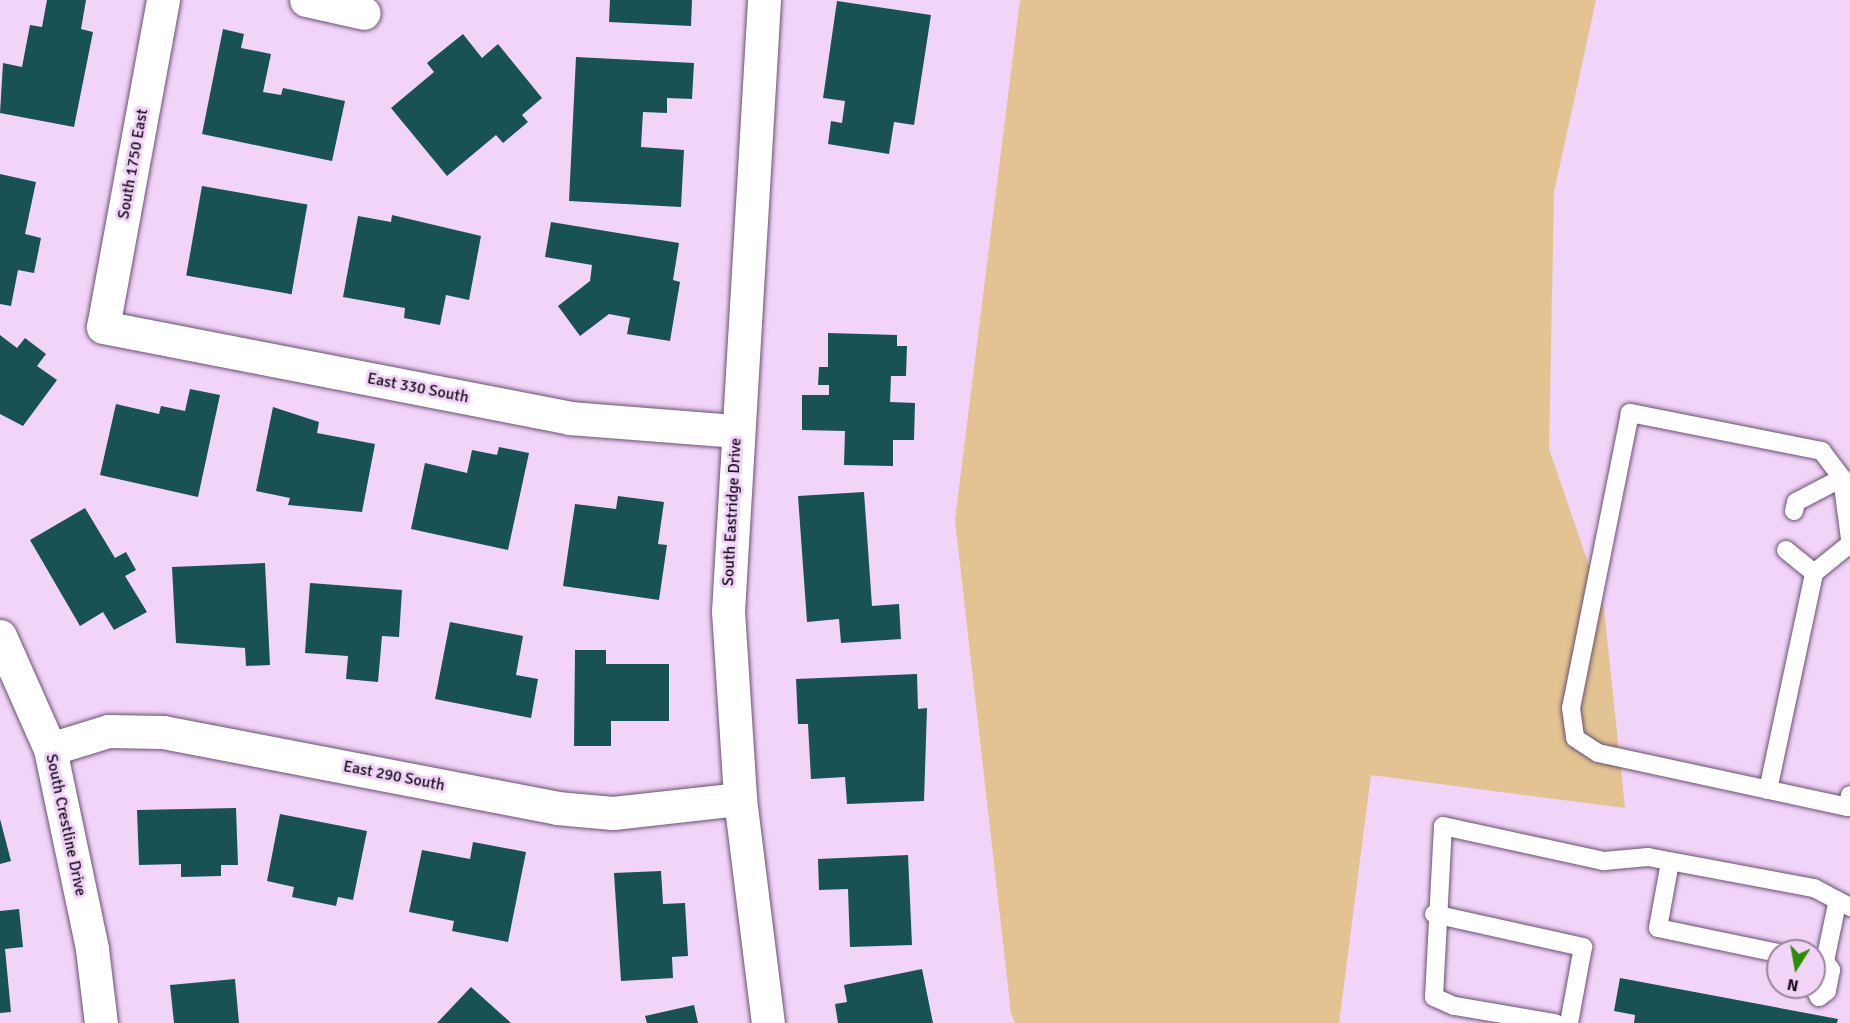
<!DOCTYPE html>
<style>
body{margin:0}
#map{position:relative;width:1850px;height:1023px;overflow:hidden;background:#f1d4f8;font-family:Signika,sans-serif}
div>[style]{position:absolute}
.green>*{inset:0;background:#e2c391}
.building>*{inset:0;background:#185255;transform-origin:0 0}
.roads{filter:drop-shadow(0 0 2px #6a5170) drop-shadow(0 0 2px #6a5170)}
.service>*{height:18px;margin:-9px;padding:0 9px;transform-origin:9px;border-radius:9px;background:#fff}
.minor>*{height:33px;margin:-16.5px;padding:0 16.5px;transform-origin:16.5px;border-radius:16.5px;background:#fff}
span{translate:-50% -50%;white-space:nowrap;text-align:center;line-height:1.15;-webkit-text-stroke:6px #f1d4f8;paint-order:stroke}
.street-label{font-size:16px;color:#170d1a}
.north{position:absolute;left:1766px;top:939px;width:60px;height:60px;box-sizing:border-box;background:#f1d4f8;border:2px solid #9a849f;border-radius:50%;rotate:191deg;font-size:16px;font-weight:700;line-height:24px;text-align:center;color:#170d1a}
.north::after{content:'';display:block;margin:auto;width:21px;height:27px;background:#2d8d02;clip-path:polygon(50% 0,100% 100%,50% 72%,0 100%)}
</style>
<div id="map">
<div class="green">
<div style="clip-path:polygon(1020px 0,1596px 0,1554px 192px,1549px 449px,1604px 609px,1625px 808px,1371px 775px,1339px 1023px,1015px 1023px,1011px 1013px,955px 520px)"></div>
</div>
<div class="building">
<div style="clip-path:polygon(47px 0,86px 0,81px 29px,93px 32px,74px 127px,0 113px,3px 63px,22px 67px,30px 25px,42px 27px)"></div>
<div style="clip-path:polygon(610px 0,692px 0,691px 26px,609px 22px)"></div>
<div style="clip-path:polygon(837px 1px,931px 15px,914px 125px,894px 122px,889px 154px,828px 144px,831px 121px,842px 123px,845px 101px,823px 98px)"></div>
<div style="clip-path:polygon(223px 29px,244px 34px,241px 48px,271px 54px,263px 92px,281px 95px,283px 88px,345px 101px,332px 161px,202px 134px)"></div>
<div style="clip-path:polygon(463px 34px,482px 58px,498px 44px,542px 98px,522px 115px,528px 122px,503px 143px,496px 135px,447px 176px,391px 108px,434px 72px,427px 63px)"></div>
<div style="clip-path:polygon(576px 57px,694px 63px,692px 99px,667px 98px,667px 113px,643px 112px,641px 147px,684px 150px,681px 207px,569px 201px)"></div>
<div style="clip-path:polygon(0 174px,36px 182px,25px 234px,41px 238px,34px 273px,18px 270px,11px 306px,0 304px)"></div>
<div style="left:202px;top:186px;width:107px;height:91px;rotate:10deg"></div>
<div style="clip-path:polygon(392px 215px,481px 236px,469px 300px,446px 295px,440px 325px,404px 318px,405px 308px,343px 297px,358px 216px,391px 222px)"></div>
<div style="clip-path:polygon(551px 222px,679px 243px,673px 280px,680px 282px,670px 341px,627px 334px,630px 318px,609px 314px,580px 336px,558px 306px,590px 281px,592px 265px,545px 257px)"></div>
<div style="clip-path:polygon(828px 333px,897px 335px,897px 346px,907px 346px,906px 376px,891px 376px,890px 402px,915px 403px,914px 440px,893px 440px,893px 466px,844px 465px,845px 431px,802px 430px,802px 395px,829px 395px,829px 385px,818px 385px,819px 367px,828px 367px)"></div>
<div style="clip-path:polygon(0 335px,17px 348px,25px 338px,46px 354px,37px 366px,57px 380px,23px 426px,0 414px)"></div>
<div style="clip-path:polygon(190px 389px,220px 395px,198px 497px,100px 475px,116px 404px,159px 414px,161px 406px,185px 411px)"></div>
<div style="clip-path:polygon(273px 407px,319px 422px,317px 433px,375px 444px,362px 512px,288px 505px,290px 498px,256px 491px)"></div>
<div style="clip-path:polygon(499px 447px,529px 453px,508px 550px,411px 529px,425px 463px,467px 473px,472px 450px,497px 455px)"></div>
<div style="clip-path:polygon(864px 492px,872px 606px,899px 604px,901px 639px,841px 643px,839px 619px,807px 622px,798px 496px)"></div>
<div style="clip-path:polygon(618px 496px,664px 502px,658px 544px,667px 545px,659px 600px,563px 586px,575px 504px,616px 509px)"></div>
<div style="clip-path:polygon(85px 508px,115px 558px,126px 552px,136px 570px,125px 576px,147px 612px,114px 630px,103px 612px,80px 626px,30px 540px)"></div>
<div style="clip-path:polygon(265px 563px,270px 665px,246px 666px,245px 648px,176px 643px,172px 567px)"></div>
<div style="clip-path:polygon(310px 583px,402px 590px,399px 637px,382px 636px,378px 682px,346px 679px,348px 656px,305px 653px)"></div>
<div style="clip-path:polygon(450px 622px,523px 636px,516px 675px,538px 679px,531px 718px,435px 699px)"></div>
<div style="clip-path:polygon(575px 650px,606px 650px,606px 664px,669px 664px,669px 721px,611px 721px,611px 746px,574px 746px)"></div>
<div style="clip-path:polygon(917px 674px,918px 709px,927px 708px,924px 801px,847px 804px,845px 777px,811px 779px,808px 724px,798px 724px,796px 679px)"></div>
<div style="clip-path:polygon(236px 808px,238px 865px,221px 865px,221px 876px,181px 877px,181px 864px,139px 865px,137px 810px)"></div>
<div style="clip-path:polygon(280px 814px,367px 831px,353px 900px,338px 897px,336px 906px,292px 897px,294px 887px,267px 881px)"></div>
<div style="clip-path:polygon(0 819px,11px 861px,0 864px)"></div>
<div style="clip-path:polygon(473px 842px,526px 852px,508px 942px,452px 931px,454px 921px,409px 912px,422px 850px,470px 859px)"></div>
<div style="clip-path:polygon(908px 855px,912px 945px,850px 947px,848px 889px,819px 890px,818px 859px)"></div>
<div style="clip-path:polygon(661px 871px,663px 904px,685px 903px,688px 956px,672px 957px,673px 978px,621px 981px,614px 873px)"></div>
<div style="clip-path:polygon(19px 909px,23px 947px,5px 949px,11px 1012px,0 1013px,0 911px)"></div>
<div style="clip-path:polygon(922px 969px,933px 1023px,838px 1023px,835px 1004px,847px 1002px,844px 985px)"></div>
<div style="clip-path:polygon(1620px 978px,1838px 1019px,1837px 1023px,1634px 1023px,1635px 1015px,1614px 1011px)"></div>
<div style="clip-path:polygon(235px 979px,239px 1023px,174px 1023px,170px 985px)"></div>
<div style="clip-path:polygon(471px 987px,511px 1023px,437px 1023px)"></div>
<div style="clip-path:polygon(694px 1005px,698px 1023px,647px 1023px,645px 1016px)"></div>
</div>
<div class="roads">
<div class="service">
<div style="left:1794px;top:511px;width:9px;rotate:-77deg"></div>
<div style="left:1796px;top:502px;width:52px;rotate:-27.6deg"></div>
<div style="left:1850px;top:539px;width:62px;rotate:-97.5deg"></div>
<div style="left:1842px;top:478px;width:34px;rotate:-127deg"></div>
<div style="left:1822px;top:451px;width:196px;rotate:-168.8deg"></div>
<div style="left:1630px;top:413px;width:301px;rotate:101.3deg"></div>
<div style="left:1571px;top:708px;width:30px;rotate:82deg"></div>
<div style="left:1575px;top:738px;width:27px;rotate:33deg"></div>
<div style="left:1598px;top:753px;width:256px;rotate:12.2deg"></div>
<div style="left:1848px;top:807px;width:12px;rotate:-81deg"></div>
<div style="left:1786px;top:550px;width:36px;rotate:39deg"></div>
<div style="left:1768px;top:790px;width:222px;rotate:-78deg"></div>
<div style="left:1814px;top:573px;width:46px;rotate:-38.9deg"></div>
<div style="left:1670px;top:862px;width:67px;rotate:100.3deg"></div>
<div style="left:1658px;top:928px;width:123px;rotate:11.8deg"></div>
<div style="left:1434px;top:914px;width:153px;rotate:12.5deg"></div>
<div style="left:1583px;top:947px;width:77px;rotate:100.4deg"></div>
<div style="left:1825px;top:961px;width:11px;rotate:56deg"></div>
<div style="left:1831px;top:970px;width:21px;rotate:101deg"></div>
<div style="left:1827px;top:991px;width:10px;rotate:143deg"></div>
<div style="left:1819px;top:997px;width:10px;rotate:-119deg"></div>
<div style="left:1814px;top:988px;width:20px;rotate:-81deg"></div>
<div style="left:1817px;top:968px;width:11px;rotate:-41deg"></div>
<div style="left:1825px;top:961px;width:58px;rotate:-78.1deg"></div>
<div style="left:1555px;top:1023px;width:102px;rotate:-170.4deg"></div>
<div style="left:1454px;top:1006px;width:22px;rotate:-156deg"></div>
<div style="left:1434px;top:997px;width:171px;rotate:-87deg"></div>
<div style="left:1443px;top:826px;width:165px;rotate:12.3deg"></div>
<div style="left:1604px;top:861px;width:44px;rotate:-5.2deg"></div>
<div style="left:1648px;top:857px;width:169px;rotate:10.6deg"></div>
<div style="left:1814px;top:888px;width:41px;rotate:27.8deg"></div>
</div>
<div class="minor">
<div style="left:163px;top:0;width:332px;rotate:100.4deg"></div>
<div style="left:103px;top:327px;width:476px;rotate:11deg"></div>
<div style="left:570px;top:418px;width:167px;rotate:4.5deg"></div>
<div style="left:306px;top:0;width:59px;rotate:12.6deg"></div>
<div style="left:764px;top:0;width:612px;rotate:93.37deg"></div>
<div style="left:728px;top:611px;width:188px;rotate:86.3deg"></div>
<div style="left:740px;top:799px;width:226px;rotate:82.9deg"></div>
<div style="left:0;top:636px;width:124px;rotate:66.1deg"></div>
<div style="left:50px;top:749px;width:204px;rotate:78.1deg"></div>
<div style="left:92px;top:949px;width:75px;rotate:83.1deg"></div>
<div style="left:50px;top:749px;width:61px;rotate:-17.2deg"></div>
<div style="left:108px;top:731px;width:55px;rotate:1deg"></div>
<div style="left:163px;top:732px;width:401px;rotate:10.9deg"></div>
<div style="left:557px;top:808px;width:56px;rotate:5.1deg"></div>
<div style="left:613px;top:813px;width:128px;rotate:-6.3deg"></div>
</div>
</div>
<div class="street-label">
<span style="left:133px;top:164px;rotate:-80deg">South 1750 East</span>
<span style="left:418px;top:388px;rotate:11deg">East 330 South</span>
<span style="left:732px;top:512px;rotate:-87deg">South Eastridge Drive</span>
<span style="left:394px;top:776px;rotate:11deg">East 290 South</span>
<span style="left:66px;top:825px;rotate:78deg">South Crestline Drive</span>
</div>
<div class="north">N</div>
</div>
